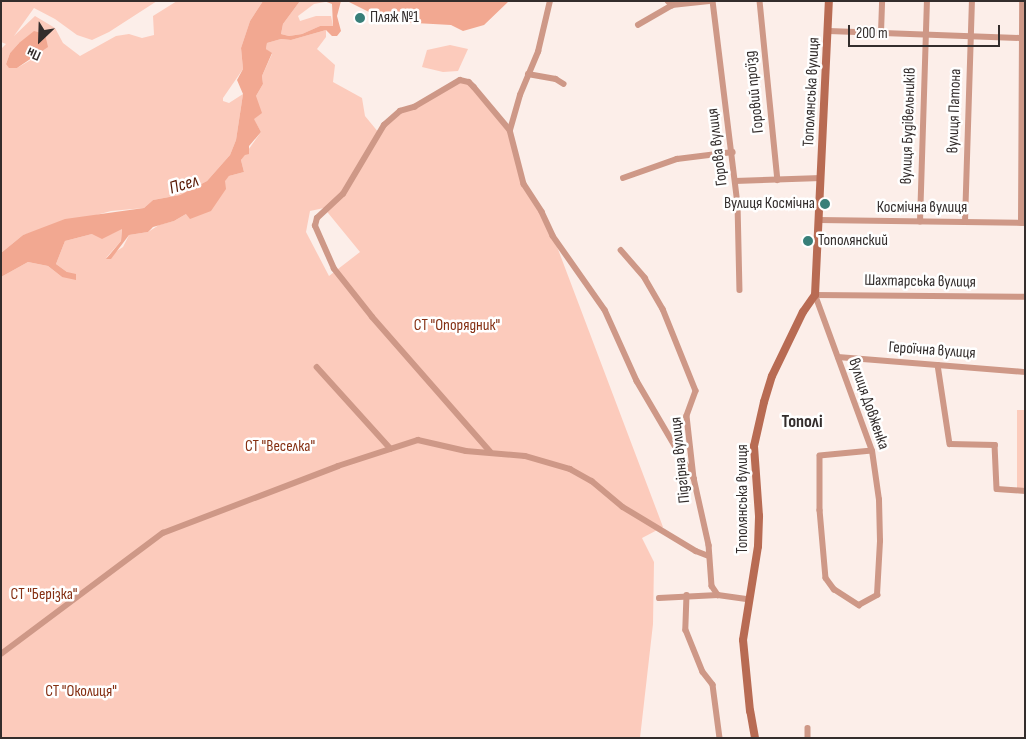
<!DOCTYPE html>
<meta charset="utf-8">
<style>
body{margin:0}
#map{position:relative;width:1026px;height:739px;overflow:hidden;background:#fceee9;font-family:"Sofia Sans Condensed",sans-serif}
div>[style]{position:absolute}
.green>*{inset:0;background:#fccbbc;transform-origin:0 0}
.water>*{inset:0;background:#f2a891}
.street>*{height:5.5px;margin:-2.75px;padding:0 2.75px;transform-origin:2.75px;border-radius:2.75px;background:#ce9887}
.secondary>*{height:8px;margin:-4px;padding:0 4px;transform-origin:4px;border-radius:4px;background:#b86b53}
.dots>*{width:14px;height:14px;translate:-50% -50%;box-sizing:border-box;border:2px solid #fff;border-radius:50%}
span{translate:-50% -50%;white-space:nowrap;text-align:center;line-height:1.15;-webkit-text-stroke:5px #fff;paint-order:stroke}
.poi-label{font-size:16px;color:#332d2c}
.left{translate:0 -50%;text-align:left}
.right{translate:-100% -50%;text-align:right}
.street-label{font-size:16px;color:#332d2c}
.park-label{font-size:16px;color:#853013}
.water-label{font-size:18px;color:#561601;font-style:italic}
.neighbourhood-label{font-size:18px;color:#332d2c;font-weight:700}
.frame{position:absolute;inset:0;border:2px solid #332d2c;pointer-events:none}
.north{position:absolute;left:15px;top:15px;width:50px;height:50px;-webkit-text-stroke:4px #fff;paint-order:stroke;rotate:204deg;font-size:14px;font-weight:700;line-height:20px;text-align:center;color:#332d2c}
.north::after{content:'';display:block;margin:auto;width:18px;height:22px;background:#332d2c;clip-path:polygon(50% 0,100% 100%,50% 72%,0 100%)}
.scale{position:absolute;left:848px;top:25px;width:152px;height:22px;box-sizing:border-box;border:2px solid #332d2c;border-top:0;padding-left:6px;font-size:15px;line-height:18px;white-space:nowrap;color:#332d2c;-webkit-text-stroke:4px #fff;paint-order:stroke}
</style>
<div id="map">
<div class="green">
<div style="clip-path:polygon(evenodd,1px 1px,157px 1px,109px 32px,92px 40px,77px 35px,55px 19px,34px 8px,14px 36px,35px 16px,55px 28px,63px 43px,80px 56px,116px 36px,129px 34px,142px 38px,154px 35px,153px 16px,177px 1px,263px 1px,250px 21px,241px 48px,243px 69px,223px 98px,223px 101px,229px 103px,243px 94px,236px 140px,230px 155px,207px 181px,180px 195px,153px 200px,144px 208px,111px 211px,23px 235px,1px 253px,1px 49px,6px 44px,1px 42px,1px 1px,19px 43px,41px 54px,17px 68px,6px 64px,10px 53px,19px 43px)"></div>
<div style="clip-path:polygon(300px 1px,325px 2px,314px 4px,298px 16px,300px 21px,316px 16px,331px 16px,333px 26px,320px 26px,302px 34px,289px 36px,281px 34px,283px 24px)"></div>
<div style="clip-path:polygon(evenodd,326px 30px,326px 37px,317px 49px,335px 65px,333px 82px,362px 98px,365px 116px,379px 133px,400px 111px,465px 80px,506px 123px,524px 184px,553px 236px,663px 527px,642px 538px,654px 562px,653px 624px,640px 738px,1px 738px,1px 277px,28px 262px,48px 266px,62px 277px,67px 272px,56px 264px,65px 241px,92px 234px,111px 234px,122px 228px,121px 241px,106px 258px,123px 247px,129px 235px,148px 232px,159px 225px,174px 221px,186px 214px,229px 176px,244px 172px,241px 160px,261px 132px,253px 118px,256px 96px,263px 84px,262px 76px,272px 54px,266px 49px,267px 43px,281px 39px,291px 40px,326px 30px,324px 208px,360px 252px,329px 276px,306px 232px,310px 211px,324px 208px)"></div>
<div style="clip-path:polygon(450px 45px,468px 49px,458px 71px,443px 72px,422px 67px,427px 50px)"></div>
<div style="left:1017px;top:410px;width:8px;height:78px"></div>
</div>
<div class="water">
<div style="clip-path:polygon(263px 1px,300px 1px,283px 24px,281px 34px,289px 36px,302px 34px,320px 26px,333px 26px,332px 4px,324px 1px,341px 1px,337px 16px,341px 31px,337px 36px,332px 36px,326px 30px,291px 40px,281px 39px,267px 43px,266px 49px,272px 53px,262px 76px,263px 84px,256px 96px,262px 113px,254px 119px,261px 132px,249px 146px,249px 154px,245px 155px,241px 160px,244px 172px,229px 176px,225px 181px,226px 189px,211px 211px,190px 219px,186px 214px,174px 221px,153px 227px,148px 232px,129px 235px,111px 259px,106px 259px,121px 241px,122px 229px,102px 239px,92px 234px,65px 241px,56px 264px,67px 272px,76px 274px,76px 280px,62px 277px,48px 266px,28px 262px,1px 277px,1px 253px,23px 235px,65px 219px,144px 208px,153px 200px,180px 195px,207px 181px,230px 155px,236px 140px,243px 94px,237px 80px,243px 69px,241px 48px,250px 21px)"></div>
<div style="clip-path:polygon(347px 1px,509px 1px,484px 25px,463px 31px,451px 25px,397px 22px,377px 16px)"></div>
<div style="clip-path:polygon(34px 31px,45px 34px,48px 47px,17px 68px,9px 68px,6px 64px,10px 53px,19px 43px)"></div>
</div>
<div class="street">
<div style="left:668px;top:1px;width:6px;rotate:45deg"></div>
<div style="left:672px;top:5px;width:37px;rotate:-6deg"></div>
<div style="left:713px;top:1px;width:205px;rotate:83deg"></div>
<div style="left:738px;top:204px;width:86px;rotate:88.7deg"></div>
<div style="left:760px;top:1px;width:180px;rotate:84.3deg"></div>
<div style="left:638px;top:25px;width:39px;rotate:-30deg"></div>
<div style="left:829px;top:31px;width:194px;rotate:2.1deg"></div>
<div style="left:881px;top:33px;width:32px;rotate:-88deg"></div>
<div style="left:528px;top:74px;width:28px;rotate:10deg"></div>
<div style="left:556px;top:79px;width:9px;rotate:32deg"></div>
<div style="left:510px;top:130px;width:36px;rotate:-74deg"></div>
<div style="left:520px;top:95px;width:47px;rotate:-67.3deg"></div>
<div style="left:538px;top:52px;width:52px;rotate:-76.8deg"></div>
<div style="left:623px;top:178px;width:57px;rotate:-19.4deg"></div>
<div style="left:677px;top:159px;width:56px;rotate:-7.1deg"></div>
<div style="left:735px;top:181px;width:86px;rotate:-2deg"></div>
<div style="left:819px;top:220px;width:206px;rotate:0.8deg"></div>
<div style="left:920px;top:222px;width:221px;rotate:-88.2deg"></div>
<div style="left:965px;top:222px;width:221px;rotate:-88.2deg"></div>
<div style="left:1021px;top:223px;width:222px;rotate:-89.7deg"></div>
<div style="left:621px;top:250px;width:37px;rotate:49deg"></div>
<div style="left:645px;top:278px;width:36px;rotate:60deg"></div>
<div style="left:663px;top:309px;width:88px;rotate:68.1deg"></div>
<div style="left:696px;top:391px;width:27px;rotate:110deg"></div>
<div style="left:687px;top:416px;width:62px;rotate:83.6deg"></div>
<div style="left:694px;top:478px;width:69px;rotate:77.4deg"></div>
<div style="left:709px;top:545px;width:41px;rotate:85.8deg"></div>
<div style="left:712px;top:586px;width:11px;rotate:56deg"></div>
<div style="left:838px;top:357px;width:188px;rotate:4.6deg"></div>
<div style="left:938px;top:365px;width:80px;rotate:81.4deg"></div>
<div style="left:950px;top:444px;width:45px;rotate:1.3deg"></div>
<div style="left:995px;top:445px;width:44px;rotate:87.4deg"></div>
<div style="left:997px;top:489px;width:28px;rotate:4deg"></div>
<div style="left:317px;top:367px;width:110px;rotate:47.9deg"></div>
<div style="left:872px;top:451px;width:52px;rotate:174.5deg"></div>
<div style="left:820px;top:456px;width:54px;rotate:90deg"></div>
<div style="left:820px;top:510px;width:68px;rotate:85deg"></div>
<div style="left:826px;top:578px;width:14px;rotate:54deg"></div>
<div style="left:834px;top:589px;width:30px;rotate:33deg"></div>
<div style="left:859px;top:605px;width:21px;rotate:-29deg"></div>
<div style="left:877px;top:595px;width:54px;rotate:-86.8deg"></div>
<div style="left:880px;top:541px;width:41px;rotate:-91.4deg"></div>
<div style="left:879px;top:500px;width:49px;rotate:-98.1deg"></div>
<div style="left:872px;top:451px;width:166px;rotate:-110.1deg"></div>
<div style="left:815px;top:295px;width:210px;rotate:0.5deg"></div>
<div style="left:490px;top:452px;width:179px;rotate:-131.2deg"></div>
<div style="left:372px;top:317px;width:61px;rotate:-128.4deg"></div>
<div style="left:334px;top:269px;width:47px;rotate:-113.8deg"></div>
<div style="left:315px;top:226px;width:8px;rotate:-76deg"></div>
<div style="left:317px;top:218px;width:35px;rotate:-43deg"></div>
<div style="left:343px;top:194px;width:80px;rotate:-59.3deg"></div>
<div style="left:384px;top:125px;width:21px;rotate:-41deg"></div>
<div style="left:400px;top:111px;width:15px;rotate:-16deg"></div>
<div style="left:414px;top:107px;width:53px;rotate:-30.4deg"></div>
<div style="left:460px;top:80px;width:9px;rotate:13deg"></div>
<div style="left:469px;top:82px;width:7px;rotate:45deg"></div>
<div style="left:474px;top:87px;width:56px;rotate:50.1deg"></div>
<div style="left:510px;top:130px;width:56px;rotate:75.5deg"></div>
<div style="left:524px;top:184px;width:33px;rotate:57deg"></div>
<div style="left:542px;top:212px;width:26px;rotate:65deg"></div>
<div style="left:553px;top:236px;width:90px;rotate:54.9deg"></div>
<div style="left:605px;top:310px;width:78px;rotate:65.7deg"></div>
<div style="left:637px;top:381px;width:113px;rotate:59.6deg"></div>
<div style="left:687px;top:595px;width:35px;rotate:92deg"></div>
<div style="left:686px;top:630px;width:45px;rotate:68deg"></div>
<div style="left:703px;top:672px;width:16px;rotate:52deg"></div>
<div style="left:713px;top:685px;width:53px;rotate:82.5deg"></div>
<div style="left:659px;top:598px;width:59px;rotate:-2.9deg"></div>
<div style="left:718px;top:595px;width:30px;rotate:8deg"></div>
<div style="left:1px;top:654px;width:202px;rotate:-36.8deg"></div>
<div style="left:163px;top:533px;width:187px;rotate:-20.9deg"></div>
<div style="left:338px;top:466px;width:84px;rotate:-18deg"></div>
<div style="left:418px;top:440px;width:49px;rotate:12.9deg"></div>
<div style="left:466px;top:451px;width:59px;rotate:4.8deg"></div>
<div style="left:525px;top:456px;width:47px;rotate:16.1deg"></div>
<div style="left:570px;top:469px;width:25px;rotate:29deg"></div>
<div style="left:592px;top:481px;width:40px;rotate:40deg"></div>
<div style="left:623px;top:507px;width:85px;rotate:31.1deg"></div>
<div style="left:696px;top:551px;width:14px;rotate:21deg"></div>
<div style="left:808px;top:728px;width:10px;rotate:90deg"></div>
</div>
<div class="secondary">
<div style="left:755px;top:738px;width:27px;rotate:-100deg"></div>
<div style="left:750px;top:711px;width:71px;rotate:-95.6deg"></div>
<div style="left:743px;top:640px;width:95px;rotate:-80.9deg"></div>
<div style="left:758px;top:546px;width:30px;rotate:-88deg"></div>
<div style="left:759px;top:516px;width:70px;rotate:-94.1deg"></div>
<div style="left:754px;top:446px;width:45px;rotate:-77.2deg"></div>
<div style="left:764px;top:402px;width:27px;rotate:-73deg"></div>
<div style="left:772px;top:376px;width:71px;rotate:-64.2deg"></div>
<div style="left:803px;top:312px;width:21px;rotate:-55deg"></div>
<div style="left:815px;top:295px;width:294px;rotate:-87.3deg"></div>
</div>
<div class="dots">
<div style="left:360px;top:18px;background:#387f79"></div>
<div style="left:825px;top:204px;background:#387f79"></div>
<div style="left:808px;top:241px;background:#387f79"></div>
</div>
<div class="poi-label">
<span class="left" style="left:370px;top:18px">Пляж №1</span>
<span class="right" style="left:815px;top:204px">Вулиця Космічна</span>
<span class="left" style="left:818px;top:241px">Тополянский</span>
</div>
<div class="street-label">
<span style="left:755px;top:92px;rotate:-96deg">Горовий проїзд</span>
<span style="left:812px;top:92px;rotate:-87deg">Тополянська вулиця</span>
<span style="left:955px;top:111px;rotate:-88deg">вулиця Патона</span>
<span style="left:909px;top:126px;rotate:-88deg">вулиця Будівельників</span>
<span style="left:718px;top:147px;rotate:-97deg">Горова вулиця</span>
<span style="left:922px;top:208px">Космічна вулиця</span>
<span style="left:920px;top:282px;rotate:1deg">Шахтарська вулиця</span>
<span style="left:932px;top:351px;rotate:4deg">Героїчна вулиця</span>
<span style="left:868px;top:404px;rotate:71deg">вулиця Довженка</span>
<span style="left:681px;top:460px;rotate:-96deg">Підгірна вулиця</span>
<span style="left:743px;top:499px;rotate:-90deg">Тополянська вулиця</span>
</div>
<div class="park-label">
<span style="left:457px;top:326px">СТ "Опорядник"</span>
<span style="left:280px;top:447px">СТ "Веселка"</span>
<span style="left:44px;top:595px">СТ "Берізка"</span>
<span style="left:81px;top:692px">СТ "Околиця"</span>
</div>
<div class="water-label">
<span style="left:184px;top:185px;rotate:-17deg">Псел</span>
</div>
<div class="neighbourhood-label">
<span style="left:802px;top:422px">Тополі</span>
</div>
<div class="frame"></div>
<div class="north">Пн</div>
<div class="scale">200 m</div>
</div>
